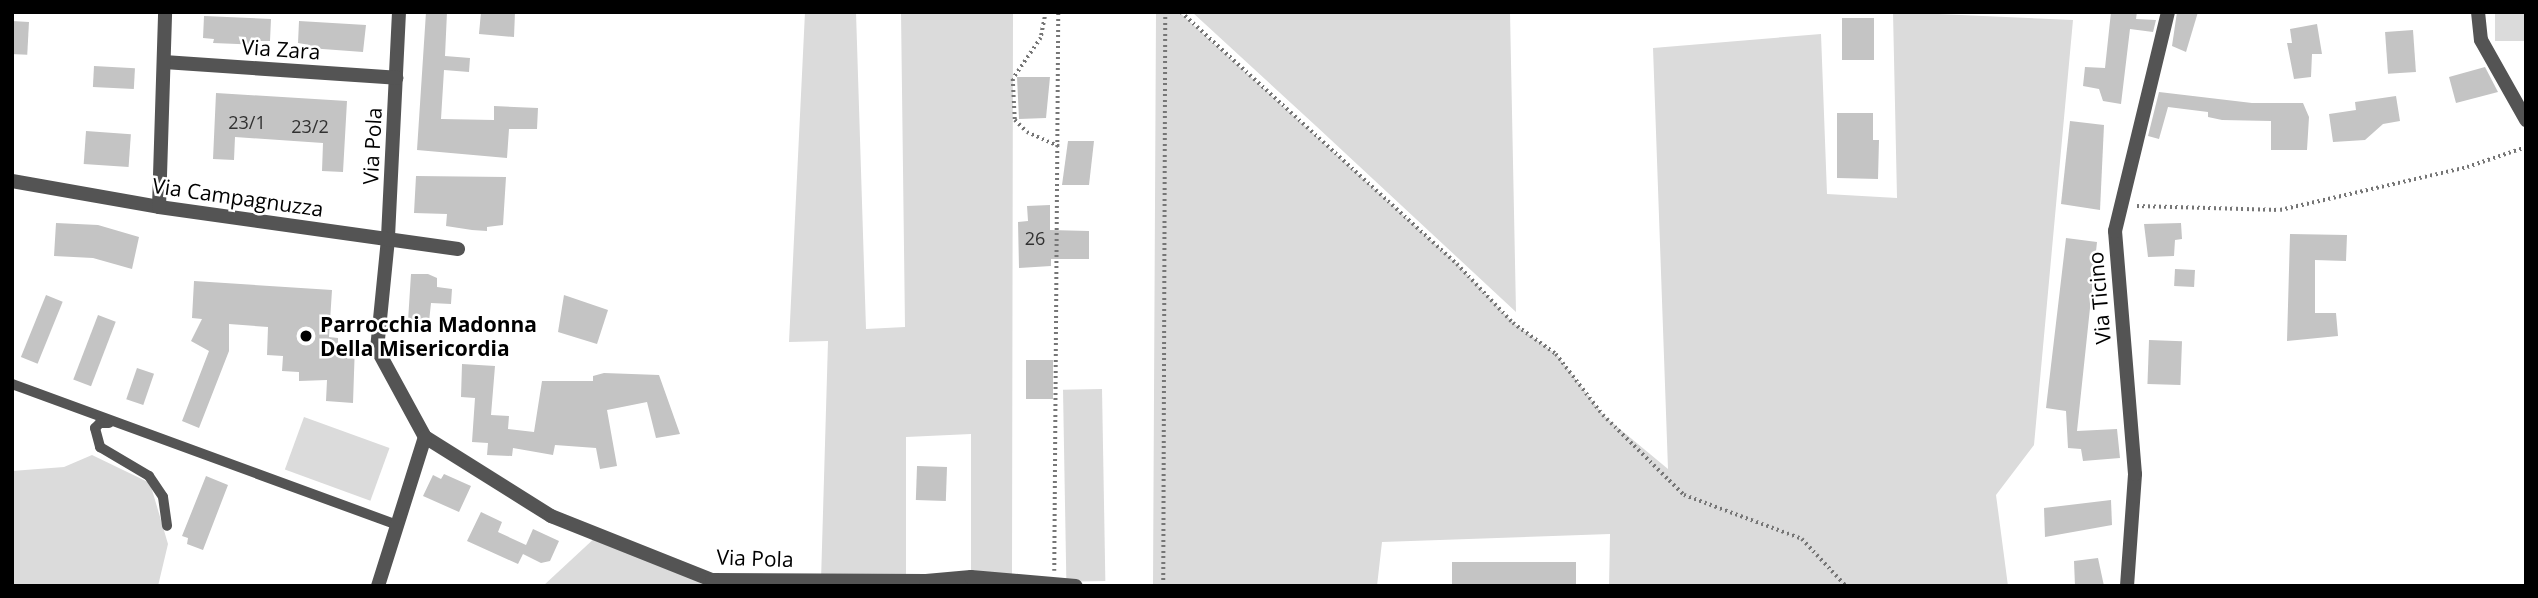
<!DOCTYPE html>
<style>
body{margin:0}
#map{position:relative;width:2538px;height:598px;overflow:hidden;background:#fff;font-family:"Open Sans",sans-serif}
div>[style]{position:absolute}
.green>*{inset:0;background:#dbdbdb;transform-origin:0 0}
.building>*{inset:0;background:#c4c4c4;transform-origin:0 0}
.path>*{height:3.5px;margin-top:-1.75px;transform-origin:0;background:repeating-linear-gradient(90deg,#767676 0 2px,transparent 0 5.5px)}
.service>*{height:10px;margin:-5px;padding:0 5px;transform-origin:5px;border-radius:5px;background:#545454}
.minor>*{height:14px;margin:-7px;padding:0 7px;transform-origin:7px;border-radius:7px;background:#545454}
.dots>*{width:19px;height:19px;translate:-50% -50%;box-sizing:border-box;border:4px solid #fff;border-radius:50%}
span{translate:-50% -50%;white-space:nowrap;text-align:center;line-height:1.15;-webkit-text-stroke:5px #fff;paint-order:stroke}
.number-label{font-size:18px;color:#313131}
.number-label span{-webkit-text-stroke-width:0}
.street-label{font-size:21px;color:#000}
.poi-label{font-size:21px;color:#000;font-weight:700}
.left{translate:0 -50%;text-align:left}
.frame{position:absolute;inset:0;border:14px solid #000;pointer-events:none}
</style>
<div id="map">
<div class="green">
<div style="clip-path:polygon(805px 12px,856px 12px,866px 329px,905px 327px,901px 12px,1013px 12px,1012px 580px,971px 577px,971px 434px,906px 437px,906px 581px,821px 581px,828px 341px,789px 342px)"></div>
<div style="clip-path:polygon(1156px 12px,1179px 12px,1457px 264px,1513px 323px,1556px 354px,1603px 415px,1668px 469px,1653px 48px,1821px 34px,1827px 194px,1897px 198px,1893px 12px,2073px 20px,2034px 445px,1996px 495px,2008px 586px,1609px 586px,1610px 534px,1382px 542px,1377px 586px,1153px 586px)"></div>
<div style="clip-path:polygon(1192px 12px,1510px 12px,1516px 312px,1316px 126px)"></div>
<div style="left:2526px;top:12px;width:29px;height:31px;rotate:90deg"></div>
<div style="left:1102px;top:389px;width:192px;height:39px;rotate:89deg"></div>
<div style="left:304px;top:417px;width:91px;height:56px;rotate:20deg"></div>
<div style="clip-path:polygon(92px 455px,150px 483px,168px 544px,158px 586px,12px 586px,12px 471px,64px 467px)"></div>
<div style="clip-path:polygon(598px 535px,712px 586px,543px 586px)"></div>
</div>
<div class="building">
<div style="clip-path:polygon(426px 12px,447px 12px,445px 56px,470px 58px,469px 72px,444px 70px,441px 119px,494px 120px,494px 106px,538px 108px,537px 129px,509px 129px,507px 158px,417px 150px)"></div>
<div style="clip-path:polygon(481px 12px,515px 12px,514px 37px,479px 34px)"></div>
<div style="clip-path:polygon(2111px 12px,2137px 12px,2136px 19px,2156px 20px,2153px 32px,2130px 29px,2121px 104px,2103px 101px,2099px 89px,2083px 86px,2085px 67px,2105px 68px)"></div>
<div style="clip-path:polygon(2177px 12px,2198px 12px,2186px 52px,2172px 46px)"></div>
<div style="clip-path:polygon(204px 16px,271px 19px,270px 41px,259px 41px,259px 45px,213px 43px,214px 39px,203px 38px)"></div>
<div style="left:1842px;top:18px;width:32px;height:42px"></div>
<div style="left:12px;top:21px;width:17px;height:33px;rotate:3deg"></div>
<div style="clip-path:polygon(299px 21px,366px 25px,363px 52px,309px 48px,310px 45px,298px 43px)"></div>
<div style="clip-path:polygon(2317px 24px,2322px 54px,2312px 54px,2311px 77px,2294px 79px,2287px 43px,2292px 43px,2290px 29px)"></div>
<div style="left:2413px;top:30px;width:42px;height:28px;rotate:86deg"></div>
<div style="left:94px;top:66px;width:41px;height:21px;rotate:3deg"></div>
<div style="clip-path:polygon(2485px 67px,2498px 92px,2456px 103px,2449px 77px)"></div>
<div style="clip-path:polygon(1017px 77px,1050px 77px,1046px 118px,1019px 119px)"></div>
<div style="clip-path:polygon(2159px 92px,2252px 103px,2303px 103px,2309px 117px,2307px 150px,2271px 150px,2271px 121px,2222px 120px,2208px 117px,2208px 112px,2168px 107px,2159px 139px,2148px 136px)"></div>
<div style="clip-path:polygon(216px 93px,347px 101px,343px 172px,322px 171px,323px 143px,235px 137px,234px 160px,213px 159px)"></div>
<div style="clip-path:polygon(2396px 96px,2400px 121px,2383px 124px,2365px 140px,2333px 142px,2329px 114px,2356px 110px,2355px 102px)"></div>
<div style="clip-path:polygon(1837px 113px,1873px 113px,1873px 140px,1879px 140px,1878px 179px,1837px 178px)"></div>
<div style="clip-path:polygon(2070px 121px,2104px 125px,2100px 210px,2061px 204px)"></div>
<div style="left:86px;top:131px;width:45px;height:33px;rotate:4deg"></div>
<div style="clip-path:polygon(1068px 141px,1094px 141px,1089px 185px,1062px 185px)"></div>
<div style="clip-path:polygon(416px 176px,506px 177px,503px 225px,487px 227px,487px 231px,472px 230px,446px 226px,447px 214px,414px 213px)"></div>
<div style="clip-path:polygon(1050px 205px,1050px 230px,1089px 231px,1089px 259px,1051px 259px,1051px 266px,1019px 268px,1018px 222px,1028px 221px,1027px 206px)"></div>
<div style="clip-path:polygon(56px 223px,98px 225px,139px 237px,132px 269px,93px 258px,54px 256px)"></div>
<div style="clip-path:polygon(2181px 223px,2182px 239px,2175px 240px,2174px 256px,2148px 257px,2144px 224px)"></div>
<div style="clip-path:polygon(2290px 234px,2347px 235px,2346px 261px,2315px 260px,2315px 313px,2336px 313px,2338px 336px,2287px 341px)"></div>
<div style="clip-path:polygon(2066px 238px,2097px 242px,2077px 431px,2117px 429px,2120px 458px,2083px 461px,2081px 449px,2068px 448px,2066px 411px,2046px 408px)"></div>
<div style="left:2175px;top:269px;width:20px;height:17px;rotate:3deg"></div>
<div style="clip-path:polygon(411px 274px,428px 274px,437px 278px,437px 287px,452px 289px,451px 304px,431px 303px,429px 322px,408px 321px)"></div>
<div style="clip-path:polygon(194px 281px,332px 290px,329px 337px,338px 338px,338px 343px,355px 344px,353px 403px,326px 401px,327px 380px,299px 381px,299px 372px,282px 371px,283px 356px,267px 355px,268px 327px,229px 324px,229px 351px,199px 428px,182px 421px,209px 351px,191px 341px,202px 319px,192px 318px)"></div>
<div style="left:46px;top:295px;width:18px;height:67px;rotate:22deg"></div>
<div style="clip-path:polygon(564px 295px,608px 310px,597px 344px,558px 332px)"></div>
<div style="left:98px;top:315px;width:19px;height:69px;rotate:21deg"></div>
<div style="left:2149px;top:340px;width:33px;height:44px;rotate:2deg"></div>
<div style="left:1026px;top:360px;width:27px;height:39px"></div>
<div style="clip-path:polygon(462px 364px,495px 366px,491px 415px,509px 416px,508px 429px,534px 432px,542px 381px,593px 381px,593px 376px,604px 373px,659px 375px,680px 434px,656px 438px,647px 402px,607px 410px,617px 466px,600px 469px,596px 448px,555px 445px,553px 455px,513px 448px,512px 456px,487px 455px,488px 443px,472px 442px,475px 398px,461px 397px)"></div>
<div style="left:137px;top:368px;width:18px;height:33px;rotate:19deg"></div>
<div style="left:947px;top:467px;width:34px;height:30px;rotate:92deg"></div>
<div style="clip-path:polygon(444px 474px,471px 486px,459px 512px,423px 496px,433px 475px,441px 479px)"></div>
<div style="clip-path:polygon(206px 476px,228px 485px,203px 550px,187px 544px,188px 538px,182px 536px)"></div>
<div style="clip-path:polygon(2111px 500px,2112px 525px,2045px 537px,2044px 508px)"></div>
<div style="clip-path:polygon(481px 512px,502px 522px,498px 532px,526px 545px,533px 529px,559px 541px,550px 561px,541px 563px,523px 554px,518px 564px,467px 541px)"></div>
<div style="clip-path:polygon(2098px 558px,2104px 586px,2075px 586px,2074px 561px)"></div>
<div style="left:1452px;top:562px;width:124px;height:24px"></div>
</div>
<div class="path">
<div style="left:1046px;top:12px;width:26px;rotate:101deg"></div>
<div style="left:1041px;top:38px;width:50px;rotate:124.3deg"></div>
<div style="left:1013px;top:79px;width:41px;rotate:87.2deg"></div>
<div style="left:1015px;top:120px;width:17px;rotate:45deg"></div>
<div style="left:1027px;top:132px;width:35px;rotate:24deg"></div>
<div style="left:1181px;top:12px;width:374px;rotate:42.4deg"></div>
<div style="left:1457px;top:264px;width:81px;rotate:46.5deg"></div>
<div style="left:1513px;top:323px;width:53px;rotate:35.8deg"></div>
<div style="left:1556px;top:354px;width:77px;rotate:52.4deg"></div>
<div style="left:1603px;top:415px;width:114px;rotate:44.6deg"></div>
<div style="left:1684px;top:495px;width:126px;rotate:20.4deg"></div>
<div style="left:1802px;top:539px;width:64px;rotate:46.9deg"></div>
<div style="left:2137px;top:206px;width:143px;rotate:1.6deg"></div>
<div style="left:2280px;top:210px;width:192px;rotate:-12.9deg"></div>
<div style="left:2467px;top:167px;width:62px;rotate:-18.7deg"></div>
<div style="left:1054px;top:571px;width:559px;rotate:-89.59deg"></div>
<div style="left:1163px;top:586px;width:574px;rotate:-89.8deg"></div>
</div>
<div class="service">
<div style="left:12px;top:384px;width:410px;rotate:20.1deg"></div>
<div style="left:109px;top:423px;width:9px;rotate:180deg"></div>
<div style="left:100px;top:423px;width:7px;rotate:135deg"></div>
<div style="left:95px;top:428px;width:20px;rotate:75deg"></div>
<div style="left:100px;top:447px;width:57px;rotate:30.6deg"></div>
<div style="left:149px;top:476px;width:25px;rotate:56deg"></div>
<div style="left:163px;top:497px;width:29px;rotate:82deg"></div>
</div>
<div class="minor">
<div style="left:399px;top:12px;width:227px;rotate:92.8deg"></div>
<div style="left:388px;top:239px;width:111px;rotate:95.7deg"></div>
<div style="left:377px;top:349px;width:100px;rotate:61.4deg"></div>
<div style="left:425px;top:437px;width:149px;rotate:32.1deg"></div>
<div style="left:551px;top:516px;width:173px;rotate:21.7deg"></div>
<div style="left:712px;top:580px;width:214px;rotate:0.3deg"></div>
<div style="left:926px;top:581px;width:45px;rotate:-5.1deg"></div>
<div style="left:971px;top:577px;width:105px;rotate:4.9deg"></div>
<div style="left:2478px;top:12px;width:28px;rotate:84deg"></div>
<div style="left:2481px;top:40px;width:92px;rotate:60.6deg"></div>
<div style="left:164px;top:62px;width:233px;rotate:3.9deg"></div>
<div style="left:12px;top:181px;width:149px;rotate:10deg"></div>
<div style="left:159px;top:207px;width:302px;rotate:8deg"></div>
<div style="left:159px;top:207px;width:195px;rotate:-88.2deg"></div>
<div style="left:378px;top:586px;width:156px;rotate:-72.5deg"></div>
<div style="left:2127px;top:586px;width:112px;rotate:-85.9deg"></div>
<div style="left:2135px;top:474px;width:244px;rotate:-94.7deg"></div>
<div style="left:2115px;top:231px;width:225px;rotate:-76.4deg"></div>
</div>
<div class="dots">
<div style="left:306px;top:336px;background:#000"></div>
</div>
<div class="number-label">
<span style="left:247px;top:122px">23/1</span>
<span style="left:310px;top:126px">23/2</span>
<span style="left:1035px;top:238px">26</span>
</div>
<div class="street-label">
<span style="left:281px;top:49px;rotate:4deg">Via Zara</span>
<span style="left:372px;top:146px;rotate:-87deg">Via Pola</span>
<span style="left:238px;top:197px;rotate:8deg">Via Campagnuzza</span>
<span style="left:2099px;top:298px;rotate:-95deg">Via Ticino</span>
<span style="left:755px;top:558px;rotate:2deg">Via Pola</span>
</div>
<div class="poi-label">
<span class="left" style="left:320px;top:336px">Parrocchia Madonna<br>Della Misericordia</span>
</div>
<div class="frame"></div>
</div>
